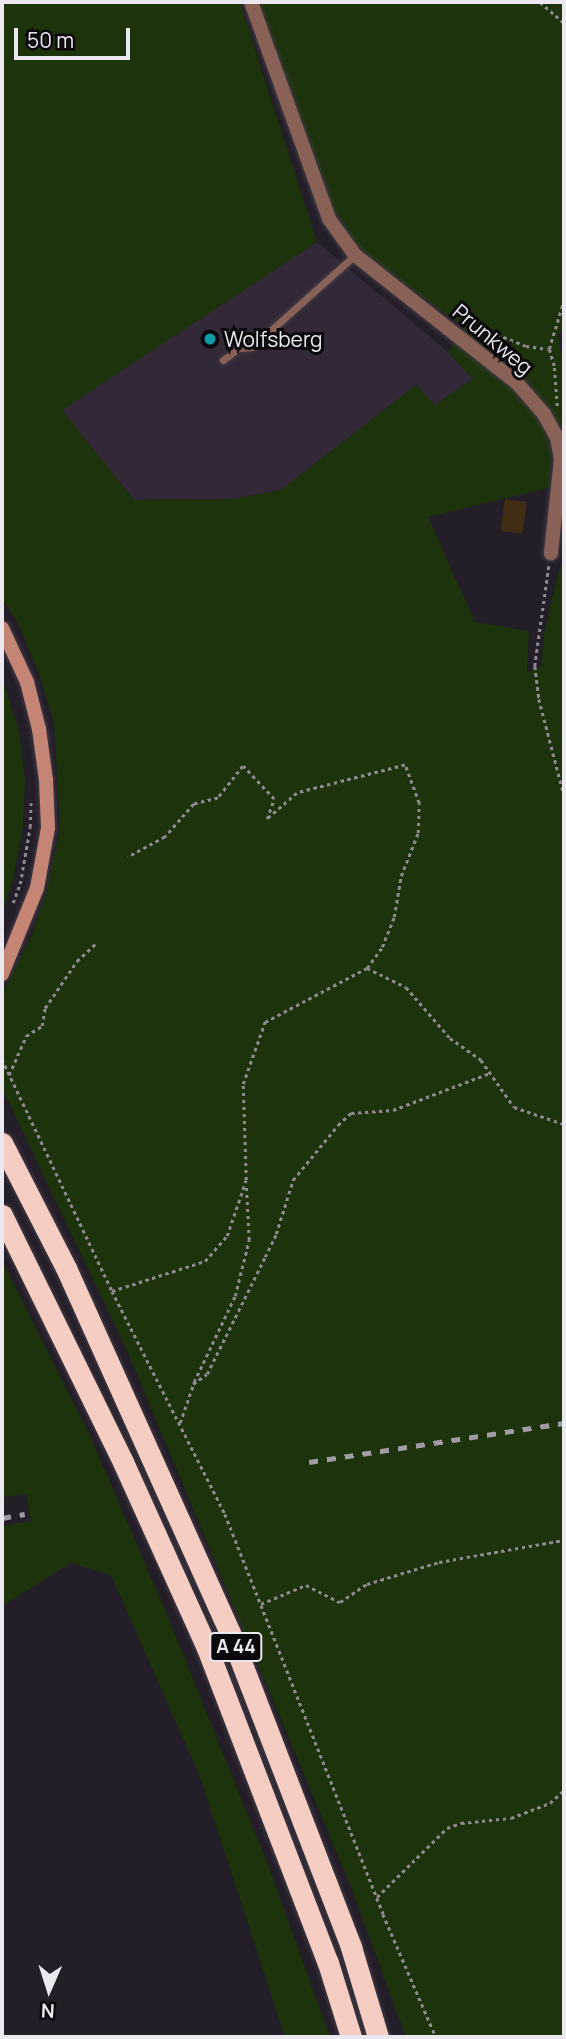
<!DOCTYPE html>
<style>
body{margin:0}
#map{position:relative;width:566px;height:2039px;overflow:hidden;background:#241e29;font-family:Manrope,sans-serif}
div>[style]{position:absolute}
.industrial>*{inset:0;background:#322837}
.green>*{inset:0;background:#1d330b}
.building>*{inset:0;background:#412d14;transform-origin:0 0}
.path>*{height:2.5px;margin-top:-1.25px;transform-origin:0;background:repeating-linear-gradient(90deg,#8e8992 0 3.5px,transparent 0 7px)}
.roads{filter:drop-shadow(0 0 2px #403a45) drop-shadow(0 0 2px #403a45)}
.service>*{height:7px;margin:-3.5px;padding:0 3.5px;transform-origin:3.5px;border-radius:3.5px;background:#896157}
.minor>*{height:14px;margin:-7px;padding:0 7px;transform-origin:7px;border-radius:7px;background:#896157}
.secondary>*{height:14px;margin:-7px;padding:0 7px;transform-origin:7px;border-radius:7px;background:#c48575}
.motorway>*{height:21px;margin:-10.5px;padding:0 10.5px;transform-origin:10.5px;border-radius:10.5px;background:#f5cdc2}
.rail>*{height:4.5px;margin-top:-2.25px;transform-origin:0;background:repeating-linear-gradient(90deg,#a09ba4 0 9px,transparent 0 18px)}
.dots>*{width:19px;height:19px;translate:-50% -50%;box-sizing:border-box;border:4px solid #0c090e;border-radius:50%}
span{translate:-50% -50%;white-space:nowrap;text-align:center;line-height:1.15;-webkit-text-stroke:6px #0c090e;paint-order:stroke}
.shield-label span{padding:2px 5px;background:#0c090e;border:2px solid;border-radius:5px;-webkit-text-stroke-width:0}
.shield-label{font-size:19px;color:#ece8f0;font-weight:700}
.poi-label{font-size:21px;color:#ece8f0}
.left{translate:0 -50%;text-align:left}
.street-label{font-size:21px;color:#ece8f0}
.frame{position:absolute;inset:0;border:4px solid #ece8f0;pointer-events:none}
.north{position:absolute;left:14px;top:1955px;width:70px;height:70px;-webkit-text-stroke:5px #0c090e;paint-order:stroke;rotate:183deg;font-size:19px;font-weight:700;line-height:28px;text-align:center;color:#ece8f0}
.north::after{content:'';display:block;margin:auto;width:24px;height:32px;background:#ece8f0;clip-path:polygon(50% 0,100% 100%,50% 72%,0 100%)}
.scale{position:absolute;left:14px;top:28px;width:116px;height:32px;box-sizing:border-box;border:4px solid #ece8f0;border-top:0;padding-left:9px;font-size:21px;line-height:24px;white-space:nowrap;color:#ece8f0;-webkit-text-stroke:5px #0c090e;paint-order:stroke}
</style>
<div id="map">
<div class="industrial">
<div style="clip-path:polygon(317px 242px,448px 352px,473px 379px,435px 405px,415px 386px,281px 490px,233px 499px,134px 500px,61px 410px)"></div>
</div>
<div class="green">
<div style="clip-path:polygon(2px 2px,240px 2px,317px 242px,62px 410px,134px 500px,233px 499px,281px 490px,416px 385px,435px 405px,473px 379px,448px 352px,463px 327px,358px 249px,329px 201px,256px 2px,564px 2px,564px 328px,558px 334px,564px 373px,564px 426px,544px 429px,552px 452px,549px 488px,428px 517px,475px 622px,529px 631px,527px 673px,541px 666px,544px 633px,560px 566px,564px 567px,564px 2037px,406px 2037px,351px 1887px,128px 1353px,2px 1088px,2px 994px,33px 932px,47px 889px,60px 828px,54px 723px,39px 674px,16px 619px,2px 599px)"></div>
<div style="clip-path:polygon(2px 677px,19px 731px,25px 781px,23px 826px,13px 880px,2px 913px)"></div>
<div style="clip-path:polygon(2px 1261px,90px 1436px,163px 1605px,268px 1865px,330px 2037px,285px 2037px,200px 1777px,111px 1575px,71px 1563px,2px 1606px,2px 1526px,31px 1521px,26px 1494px,2px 1497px)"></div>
</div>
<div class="building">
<div style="left:505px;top:499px;width:22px;height:32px;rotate:8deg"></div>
</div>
<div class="path">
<div style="left:540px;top:2px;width:32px;rotate:41deg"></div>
<div style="left:477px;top:331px;width:7px;rotate:-16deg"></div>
<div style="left:484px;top:329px;width:45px;rotate:22deg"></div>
<div style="left:526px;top:346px;width:22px;rotate:8deg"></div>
<div style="left:557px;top:406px;width:40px;rotate:-94.3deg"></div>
<div style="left:554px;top:366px;width:18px;rotate:-106deg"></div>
<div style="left:549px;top:349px;width:51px;rotate:-73deg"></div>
<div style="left:549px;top:566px;width:101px;rotate:98deg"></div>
<div style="left:535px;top:666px;width:33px;rotate:83deg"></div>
<div style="left:539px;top:699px;width:99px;rotate:75.4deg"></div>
<div style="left:13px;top:903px;width:20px;rotate:-70deg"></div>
<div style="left:20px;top:884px;width:58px;rotate:-80deg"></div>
<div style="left:30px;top:827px;width:24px;rotate:-88deg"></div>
<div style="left:367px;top:968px;width:43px;rotate:26deg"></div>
<div style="left:406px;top:987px;width:67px;rotate:49.2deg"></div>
<div style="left:450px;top:1038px;width:38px;rotate:35deg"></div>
<div style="left:481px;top:1060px;width:57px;rotate:54.9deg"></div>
<div style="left:514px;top:1107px;width:53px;rotate:18.8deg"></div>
<div style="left:2px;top:1059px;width:257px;rotate:64.6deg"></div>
<div style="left:112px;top:1291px;width:250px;rotate:63.1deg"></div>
<div style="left:225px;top:1514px;width:430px;rotate:68.4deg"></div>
<div style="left:383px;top:1914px;width:134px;rotate:66.7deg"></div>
<div style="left:9px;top:1075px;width:43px;rotate:-66.4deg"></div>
<div style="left:26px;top:1036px;width:19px;rotate:-32deg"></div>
<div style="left:42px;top:1026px;width:18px;rotate:-81deg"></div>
<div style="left:45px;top:1008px;width:57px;rotate:-55.8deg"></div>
<div style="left:77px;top:961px;width:25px;rotate:-43deg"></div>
<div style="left:112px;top:1291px;width:98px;rotate:-17.9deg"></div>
<div style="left:205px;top:1261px;width:33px;rotate:-49deg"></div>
<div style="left:227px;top:1236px;width:59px;rotate:-71.3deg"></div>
<div style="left:246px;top:1180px;width:96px;rotate:-91.8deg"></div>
<div style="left:243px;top:1084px;width:66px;rotate:-70.5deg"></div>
<div style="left:265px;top:1022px;width:115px;rotate:-27.9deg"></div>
<div style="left:367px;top:968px;width:26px;rotate:-54deg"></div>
<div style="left:382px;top:947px;width:32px;rotate:-68deg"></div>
<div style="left:394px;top:917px;width:42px;rotate:-80.3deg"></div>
<div style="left:401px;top:876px;width:46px;rotate:-68.4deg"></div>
<div style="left:418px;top:833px;width:30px;rotate:-88deg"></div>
<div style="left:419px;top:803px;width:40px;rotate:-110.2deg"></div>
<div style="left:405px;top:765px;width:112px;rotate:165.5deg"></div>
<div style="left:297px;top:793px;width:40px;rotate:139deg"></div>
<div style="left:267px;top:819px;width:21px;rotate:-71deg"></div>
<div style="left:274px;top:799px;width:45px;rotate:-133.2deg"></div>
<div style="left:243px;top:766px;width:41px;rotate:128deg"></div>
<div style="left:218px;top:798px;width:25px;rotate:166deg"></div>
<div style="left:194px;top:804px;width:44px;rotate:131.3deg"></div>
<div style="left:165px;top:837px;width:42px;rotate:151.6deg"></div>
<div style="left:193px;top:1384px;width:17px;rotate:-36deg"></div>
<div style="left:207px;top:1374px;width:131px;rotate:-63.6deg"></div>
<div style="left:265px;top:1257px;width:25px;rotate:-64deg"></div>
<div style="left:276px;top:1234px;width:57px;rotate:-72.5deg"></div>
<div style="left:293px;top:1180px;width:71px;rotate:-50.7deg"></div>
<div style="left:338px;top:1125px;width:18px;rotate:-43deg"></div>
<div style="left:351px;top:1113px;width:42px;rotate:-4.1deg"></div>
<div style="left:393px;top:1110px;width:104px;rotate:-20.9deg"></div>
<div style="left:180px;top:1423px;width:43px;rotate:-71.1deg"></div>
<div style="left:194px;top:1382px;width:95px;rotate:-64.5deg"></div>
<div style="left:235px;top:1296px;width:58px;rotate:-76deg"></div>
<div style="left:249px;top:1240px;width:56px;rotate:-93.1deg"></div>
<div style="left:261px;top:1604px;width:49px;rotate:-22.9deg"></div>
<div style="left:306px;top:1585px;width:38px;rotate:27deg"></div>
<div style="left:340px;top:1602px;width:32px;rotate:-34deg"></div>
<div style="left:367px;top:1584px;width:75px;rotate:-17deg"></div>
<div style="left:439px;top:1562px;width:127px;rotate:-10deg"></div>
<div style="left:377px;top:1897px;width:98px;rotate:-44.6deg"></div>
<div style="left:447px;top:1828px;width:15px;rotate:-20deg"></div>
<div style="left:461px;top:1823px;width:50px;rotate:-5.7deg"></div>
<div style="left:511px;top:1818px;width:42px;rotate:-21deg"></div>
<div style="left:550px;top:1803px;width:19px;rotate:-43deg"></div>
</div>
<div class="roads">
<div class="service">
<div style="left:223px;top:360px;width:20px;rotate:-37deg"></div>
<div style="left:239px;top:348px;width:13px;rotate:-4deg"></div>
<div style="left:252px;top:347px;width:138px;rotate:-41.8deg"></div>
</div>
<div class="minor">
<div style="left:251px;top:2px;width:231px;rotate:70.2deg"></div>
<div style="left:329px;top:219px;width:44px;rotate:54.2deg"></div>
<div style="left:355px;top:255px;width:206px;rotate:38.3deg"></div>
<div style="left:517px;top:383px;width:41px;rotate:48.9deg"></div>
<div style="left:544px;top:414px;width:26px;rotate:61deg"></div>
<div style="left:557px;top:437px;width:22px;rotate:80deg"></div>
<div style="left:561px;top:459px;width:95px;rotate:96.1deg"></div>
</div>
<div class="secondary">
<div style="left:2px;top:628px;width:60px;rotate:65.2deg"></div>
<div style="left:27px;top:682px;width:49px;rotate:75.7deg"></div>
<div style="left:39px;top:729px;width:51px;rotate:82.2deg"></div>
<div style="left:46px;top:780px;width:48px;rotate:87.6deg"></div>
<div style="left:48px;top:828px;width:61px;rotate:100.4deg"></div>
<div style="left:37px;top:888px;width:93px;rotate:112.1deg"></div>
</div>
<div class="motorway">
<div style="left:2px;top:1143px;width:140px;rotate:62.9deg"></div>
<div style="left:66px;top:1268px;width:400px;rotate:65.8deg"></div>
<div style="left:230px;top:1633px;width:337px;rotate:68.9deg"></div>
<div style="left:351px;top:1947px;width:94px;rotate:73.3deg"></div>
<div style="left:2px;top:1215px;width:275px;rotate:63.9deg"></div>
<div style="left:123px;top:1462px;width:204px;rotate:65.7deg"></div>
<div style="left:207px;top:1648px;width:337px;rotate:69deg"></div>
<div style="left:328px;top:1963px;width:77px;rotate:72.7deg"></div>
</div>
</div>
<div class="rail">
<div style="left:309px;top:1462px;width:258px;rotate:-8.7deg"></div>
<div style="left:2px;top:1518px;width:23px;rotate:-10deg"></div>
</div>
<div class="dots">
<div style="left:210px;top:339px;background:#0f9aa8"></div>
</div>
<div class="shield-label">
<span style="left:236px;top:1647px">A 44</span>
</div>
<div class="poi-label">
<span class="left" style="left:224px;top:339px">Wolfsberg</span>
</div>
<div class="street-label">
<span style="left:493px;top:339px;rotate:40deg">Prunkweg</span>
</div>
<div class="frame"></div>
<div class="north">N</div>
<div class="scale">50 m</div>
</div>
